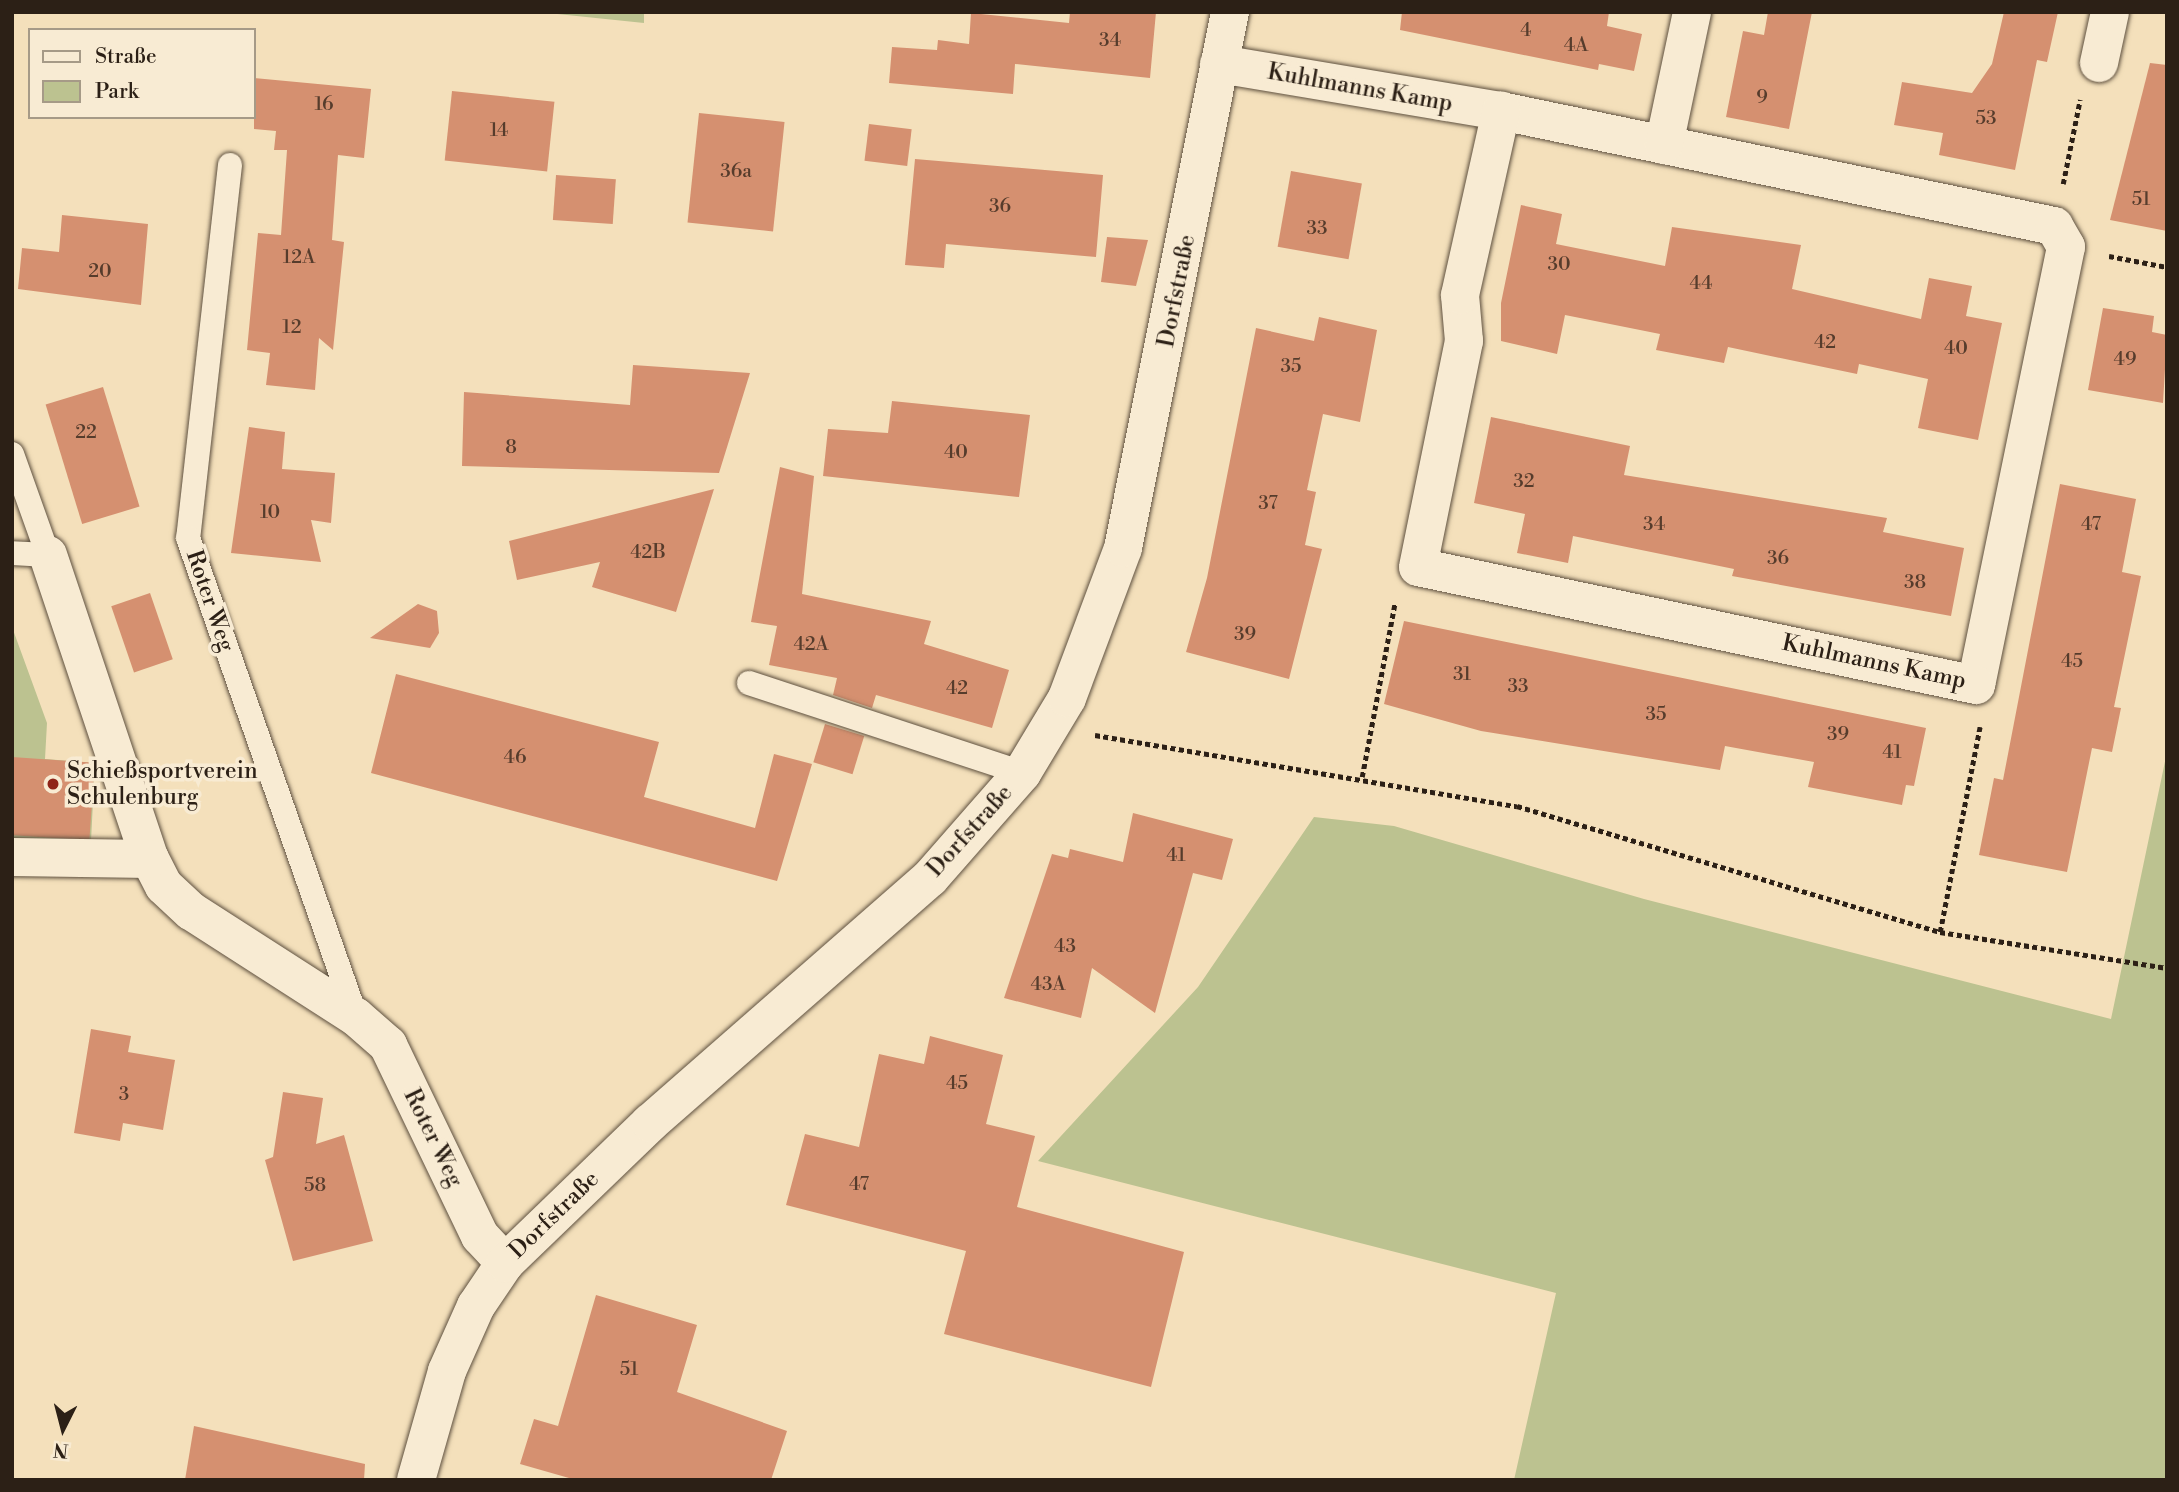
<!DOCTYPE html>
<meta charset="utf-8">
<style>
body{margin:0}
#map{position:relative;width:2179px;height:1492px;overflow:hidden;background:#f4e0bb;font-family:"Libre Bodoni",serif}
div>[style]{position:absolute}
.green>*{inset:0;background:#bcc290}
.building>*{inset:0;background:#d59070;transform-origin:0 0}
.path>*{height:4.5px;margin-top:-2.25px;transform-origin:0;background:repeating-linear-gradient(90deg,#2c2016 0 5px,transparent 0 8.5px)}
.roads{filter:drop-shadow(0 0 2px #5e503f) drop-shadow(0 0 2px #5e503f)}
.service>*{height:24px;margin:-12px;padding:0 12px;transform-origin:12px;border-radius:12px;background:#f8ebd3}
.minor>*{height:38px;margin:-19px;padding:0 19px;transform-origin:19px;border-radius:19px;background:#f8ebd3}
.dots>*{width:19px;height:19px;translate:-50% -50%;box-sizing:border-box;border:4px solid #f8ebd3;border-radius:50%}
span{translate:-50% -50%;white-space:nowrap;text-align:center;line-height:1.15;-webkit-text-stroke:7px #f8ebd3;paint-order:stroke}
.number-label{font-size:19px;color:#563c2c}
.number-label span{-webkit-text-stroke-width:0}
.street-label{font-size:23px;color:#2c2016}
.poi-label{font-size:23px;color:#2c2016}
.left{translate:0 -50%;text-align:left}
.frame{position:absolute;inset:0;border:14px solid #2c2016;pointer-events:none}
.legend{position:absolute;left:28px;top:28px;width:228px;height:91px;box-sizing:border-box;background:#f8ebd3;border:2px solid #a69a87;margin:0;padding:9px 12px;list-style:none;font-size:21px;color:#2c2016}
.legend li{display:flex;align-items:center;gap:14px;height:35px}
.legend b{width:35px;border:2px solid #a69a87}
.north{position:absolute;left:28px;top:1394px;width:70px;height:70px;-webkit-text-stroke:5px #f8ebd3;paint-order:stroke;rotate:186deg;font-size:19px;font-weight:700;line-height:28px;text-align:center;color:#2c2016}
.north::after{content:'';display:block;margin:auto;width:24px;height:32px;background:#2c2016;clip-path:polygon(50% 0,100% 100%,50% 72%,0 100%)}
</style>
<div id="map">
<div class="green">
<div style="clip-path:polygon(538px 12px,644px 12px,644px 23px)"></div>
<div style="clip-path:polygon(12px 627px,47px 723px,45px 759px,95px 763px,91px 841px,12px 838px)"></div>
<div style="clip-path:polygon(2167px 752px,2167px 1480px,1514px 1480px,1556px 1293px,1038px 1161px,1198px 987px,1314px 817px,1394px 826px,1644px 899px,2111px 1019px)"></div>
</div>
<div class="building">
<div style="clip-path:polygon(1070px 12px,1156px 12px,1150px 78px,1015px 64px,1013px 94px,889px 83px,892px 47px,937px 50px,938px 40px,969px 44px,971px 13px,1069px 23px)"></div>
<div style="clip-path:polygon(1402px 12px,1609px 12px,1607px 26px,1642px 34px,1634px 71px,1599px 64px,1598px 70px,1400px 30px)"></div>
<div style="clip-path:polygon(1768px 12px,1812px 12px,1789px 129px,1726px 117px,1743px 31px,1764px 35px)"></div>
<div style="clip-path:polygon(2004px 12px,2058px 12px,2047px 62px,2037px 60px,2015px 170px,1939px 155px,1943px 133px,1894px 125px,1902px 82px,1972px 93px,1992px 64px)"></div>
<div style="clip-path:polygon(2150px 63px,2167px 65px,2167px 231px,2110px 220px)"></div>
<div style="clip-path:polygon(254px 78px,371px 89px,364px 158px,338px 155px,332px 240px,344px 242px,333px 350px,319px 338px,315px 390px,266px 385px,270px 353px,247px 350px,258px 233px,281px 235px,287px 150px,274px 150px,276px 131px,254px 129px)"></div>
<div style="left:452px;top:91px;width:103px;height:70px;rotate:6deg"></div>
<div style="left:699px;top:113px;width:86px;height:110px;rotate:6deg"></div>
<div style="left:869px;top:124px;width:43px;height:37px;rotate:7deg"></div>
<div style="clip-path:polygon(915px 159px,1103px 175px,1096px 257px,946px 244px,944px 268px,905px 265px)"></div>
<div style="left:1291px;top:171px;width:72px;height:77px;rotate:10deg"></div>
<div style="left:556px;top:175px;width:60px;height:45px;rotate:4deg"></div>
<div style="clip-path:polygon(1521px 205px,1562px 214px,1556px 244px,1665px 266px,1672px 227px,1801px 245px,1792px 289px,1921px 319px,1929px 278px,1972px 286px,1966px 316px,2002px 323px,1978px 440px,1918px 428px,1928px 379px,1859px 364px,1857px 374px,1728px 347px,1724px 363px,1656px 350px,1660px 334px,1565px 315px,1557px 354px,1501px 341px,1501px 303px)"></div>
<div style="clip-path:polygon(62px 215px,148px 224px,141px 305px,18px 289px,22px 248px,59px 252px)"></div>
<div style="clip-path:polygon(1107px 237px,1148px 240px,1136px 286px,1101px 282px)"></div>
<div style="clip-path:polygon(2103px 308px,2154px 316px,2152px 332px,2167px 335px,2163px 403px,2088px 390px)"></div>
<div style="clip-path:polygon(1319px 317px,1377px 330px,1360px 422px,1323px 414px,1307px 490px,1316px 492px,1305px 545px,1322px 549px,1289px 679px,1186px 652px,1207px 578px,1256px 328px,1314px 341px)"></div>
<div style="clip-path:polygon(633px 365px,750px 373px,719px 473px,462px 466px,464px 392px,630px 405px)"></div>
<div style="left:103px;top:387px;width:125px;height:60px;rotate:73deg"></div>
<div style="clip-path:polygon(892px 401px,1030px 415px,1019px 497px,823px 476px,828px 429px,888px 433px)"></div>
<div style="clip-path:polygon(1491px 417px,1630px 446px,1624px 475px,1887px 518px,1883px 532px,1964px 548px,1951px 616px,1732px 576px,1734px 569px,1573px 536px,1568px 563px,1517px 553px,1525px 514px,1474px 503px)"></div>
<div style="clip-path:polygon(249px 427px,285px 432px,282px 469px,335px 473px,331px 523px,311px 520px,321px 562px,231px 553px)"></div>
<div style="clip-path:polygon(780px 467px,814px 476px,802px 594px,931px 621px,924px 644px,1009px 670px,992px 728px,876px 695px,872px 708px,833px 695px,837px 678px,769px 665px,777px 626px,751px 622px)"></div>
<div style="clip-path:polygon(2060px 484px,2136px 499px,2122px 572px,2141px 576px,2114px 707px,2121px 708px,2112px 752px,2092px 748px,2067px 872px,1979px 855px,1994px 778px,2003px 780px)"></div>
<div style="clip-path:polygon(714px 489px,676px 612px,592px 587px,600px 562px,517px 580px,509px 541px)"></div>
<div style="left:150px;top:593px;width:70px;height:41px;rotate:71deg"></div>
<div style="clip-path:polygon(418px 604px,437px 611px,439px 633px,430px 648px,370px 638px)"></div>
<div style="clip-path:polygon(1404px 621px,1926px 728px,1914px 786px,1906px 785px,1902px 805px,1808px 787px,1814px 762px,1725px 746px,1720px 770px,1481px 731px,1384px 704px)"></div>
<div style="clip-path:polygon(396px 674px,659px 742px,644px 797px,755px 828px,774px 754px,812px 764px,777px 881px,371px 773px)"></div>
<div style="left:825px;top:724px;width:41px;height:40px;rotate:17deg"></div>
<div style="left:12px;top:757px;width:83px;height:78px;rotate:4deg"></div>
<div style="clip-path:polygon(1133px 813px,1233px 839px,1222px 880px,1193px 873px,1155px 1013px,1092px 968px,1081px 1018px,1004px 998px,1052px 854px,1068px 858px,1070px 849px,1123px 862px)"></div>
<div style="clip-path:polygon(91px 1029px,131px 1036px,128px 1052px,175px 1060px,163px 1130px,123px 1123px,120px 1141px,74px 1133px)"></div>
<div style="clip-path:polygon(930px 1036px,1003px 1055px,986px 1124px,1035px 1136px,1017px 1207px,1184px 1252px,1151px 1387px,944px 1334px,966px 1251px,786px 1205px,805px 1134px,859px 1147px,879px 1054px,924px 1064px)"></div>
<div style="clip-path:polygon(283px 1092px,323px 1098px,316px 1144px,344px 1135px,373px 1241px,293px 1261px,265px 1160px,273px 1157px)"></div>
<div style="clip-path:polygon(596px 1295px,697px 1325px,677px 1392px,787px 1431px,771px 1480px,576px 1480px,520px 1464px,534px 1419px,558px 1426px)"></div>
<div style="clip-path:polygon(194px 1426px,365px 1464px,364px 1480px,185px 1480px)"></div>
</div>
<div class="path">
<div style="left:2063px;top:184px;width:86px;rotate:-78.6deg"></div>
<div style="left:2109px;top:256px;width:59px;rotate:10.7deg"></div>
<div style="left:1095px;top:735px;width:428px;rotate:9.6deg"></div>
<div style="left:1517px;top:806px;width:441px;rotate:16.6deg"></div>
<div style="left:1940px;top:932px;width:230px;rotate:9deg"></div>
<div style="left:1362px;top:777px;width:177px;rotate:-79.3deg"></div>
<div style="left:1940px;top:932px;width:209px;rotate:-79deg"></div>
</div>
<div class="roads">
<div class="service">
<div style="left:230px;top:165px;width:375px;rotate:96.4deg"></div>
<div style="left:188px;top:538px;width:508px;rotate:70.67deg"></div>
<div style="left:12px;top:454px;width:107px;rotate:70.4deg"></div>
<div style="left:48px;top:555px;width:36px;rotate:-177deg"></div>
<div style="left:749px;top:683px;width:287px;rotate:18.2deg"></div>
</div>
<div class="minor">
<div style="left:2099px;top:63px;width:52px;rotate:-77.8deg"></div>
<div style="left:1219px;top:64px;width:286px;rotate:9.5deg"></div>
<div style="left:1501px;top:111px;width:565px;rotate:11.75deg"></div>
<div style="left:2054px;top:226px;width:24px;rotate:60deg"></div>
<div style="left:2066px;top:247px;width:447px;rotate:101.6deg"></div>
<div style="left:1976px;top:685px;width:570px;rotate:-168.06deg"></div>
<div style="left:1418px;top:567px;width:231px;rotate:-78.5deg"></div>
<div style="left:1464px;top:341px;width:46px;rotate:-95deg"></div>
<div style="left:1460px;top:295px;width:189px;rotate:-77.4deg"></div>
<div style="left:1664px;top:145px;width:136px;rotate:-78.1deg"></div>
<div style="left:48px;top:555px;width:321px;rotate:71.5deg"></div>
<div style="left:150px;top:859px;width:30px;rotate:63deg"></div>
<div style="left:164px;top:886px;width:37px;rotate:43deg"></div>
<div style="left:191px;top:911px;width:196px;rotate:32.7deg"></div>
<div style="left:356px;top:1017px;width:43px;rotate:41.2deg"></div>
<div style="left:388px;top:1045px;width:212px;rotate:64.3deg"></div>
<div style="left:480px;top:1236px;width:37px;rotate:47deg"></div>
<div style="left:12px;top:857px;width:138px;rotate:0.8deg"></div>
<div style="left:416px;top:1480px;width:113px;rotate:-74.1deg"></div>
<div style="left:447px;top:1371px;width:71px;rotate:-66deg"></div>
<div style="left:476px;top:1306px;width:52px;rotate:-56deg"></div>
<div style="left:505px;top:1263px;width:202px;rotate:-44deg"></div>
<div style="left:650px;top:1123px;width:372px;rotate:-41.2deg"></div>
<div style="left:930px;top:878px;width:140px;rotate:-48.8deg"></div>
<div style="left:1022px;top:773px;width:87px;rotate:-59deg"></div>
<div style="left:1067px;top:698px;width:160px;rotate:-69.5deg"></div>
<div style="left:1123px;top:548px;width:547px;rotate:-78.71deg"></div>
</div>
</div>
<div class="dots">
<div style="left:53px;top:784px;background:#8f2418"></div>
</div>
<div class="number-label">
<span style="left:1526px;top:31px">4</span>
<span style="left:1110px;top:41px">34</span>
<span style="left:1576px;top:46px">4A</span>
<span style="left:1762px;top:98px">9</span>
<span style="left:324px;top:105px">16</span>
<span style="left:1986px;top:119px">53</span>
<span style="left:499px;top:131px">14</span>
<span style="left:736px;top:172px">36a</span>
<span style="left:2141px;top:200px">51</span>
<span style="left:1000px;top:207px">36</span>
<span style="left:1317px;top:229px">33</span>
<span style="left:299px;top:258px">12A</span>
<span style="left:1559px;top:265px">30</span>
<span style="left:100px;top:272px">20</span>
<span style="left:1701px;top:284px">44</span>
<span style="left:292px;top:328px">12</span>
<span style="left:1825px;top:343px">42</span>
<span style="left:1956px;top:349px">40</span>
<span style="left:2125px;top:360px">49</span>
<span style="left:1291px;top:367px">35</span>
<span style="left:86px;top:433px">22</span>
<span style="left:511px;top:448px">8</span>
<span style="left:956px;top:453px">40</span>
<span style="left:1524px;top:482px">32</span>
<span style="left:1268px;top:504px">37</span>
<span style="left:270px;top:513px">10</span>
<span style="left:1654px;top:525px">34</span>
<span style="left:2091px;top:525px">47</span>
<span style="left:648px;top:553px">42B</span>
<span style="left:1778px;top:559px">36</span>
<span style="left:1915px;top:583px">38</span>
<span style="left:1245px;top:635px">39</span>
<span style="left:811px;top:645px">42A</span>
<span style="left:2072px;top:662px">45</span>
<span style="left:1462px;top:675px">31</span>
<span style="left:1518px;top:687px">33</span>
<span style="left:957px;top:689px">42</span>
<span style="left:1656px;top:715px">35</span>
<span style="left:1838px;top:735px">39</span>
<span style="left:1892px;top:753px">41</span>
<span style="left:515px;top:758px">46</span>
<span style="left:1176px;top:856px">41</span>
<span style="left:1065px;top:947px">43</span>
<span style="left:1048px;top:985px">43A</span>
<span style="left:957px;top:1084px">45</span>
<span style="left:124px;top:1095px">3</span>
<span style="left:859px;top:1185px">47</span>
<span style="left:315px;top:1186px">58</span>
<span style="left:629px;top:1370px">51</span>
</div>
<div class="street-label">
<span style="left:1360px;top:88px;rotate:10deg">Kuhlmanns Kamp</span>
<span style="left:1177px;top:291px;rotate:-79deg">Dorfstraße</span>
<span style="left:210px;top:601px;rotate:71deg">Roter Weg</span>
<span style="left:1874px;top:662px;rotate:12deg">Kuhlmanns Kamp</span>
<span style="left:970px;top:831px;rotate:-48deg">Dorfstraße</span>
<span style="left:433px;top:1138px;rotate:64deg">Roter Weg</span>
<span style="left:554px;top:1215px;rotate:-44deg">Dorfstraße</span>
</div>
<div class="poi-label">
<span class="left" style="left:67px;top:784px">Schießsportverein<br>Schulenburg</span>
</div>
<div class="frame"></div>
<ul class="legend">
<li><b style="height:9px;background:#f8ebd3"></b>Straße</li>
<li><b style="height:19px;background:#bcc290"></b>Park</li>
</ul>
<div class="north">N</div>
</div>
